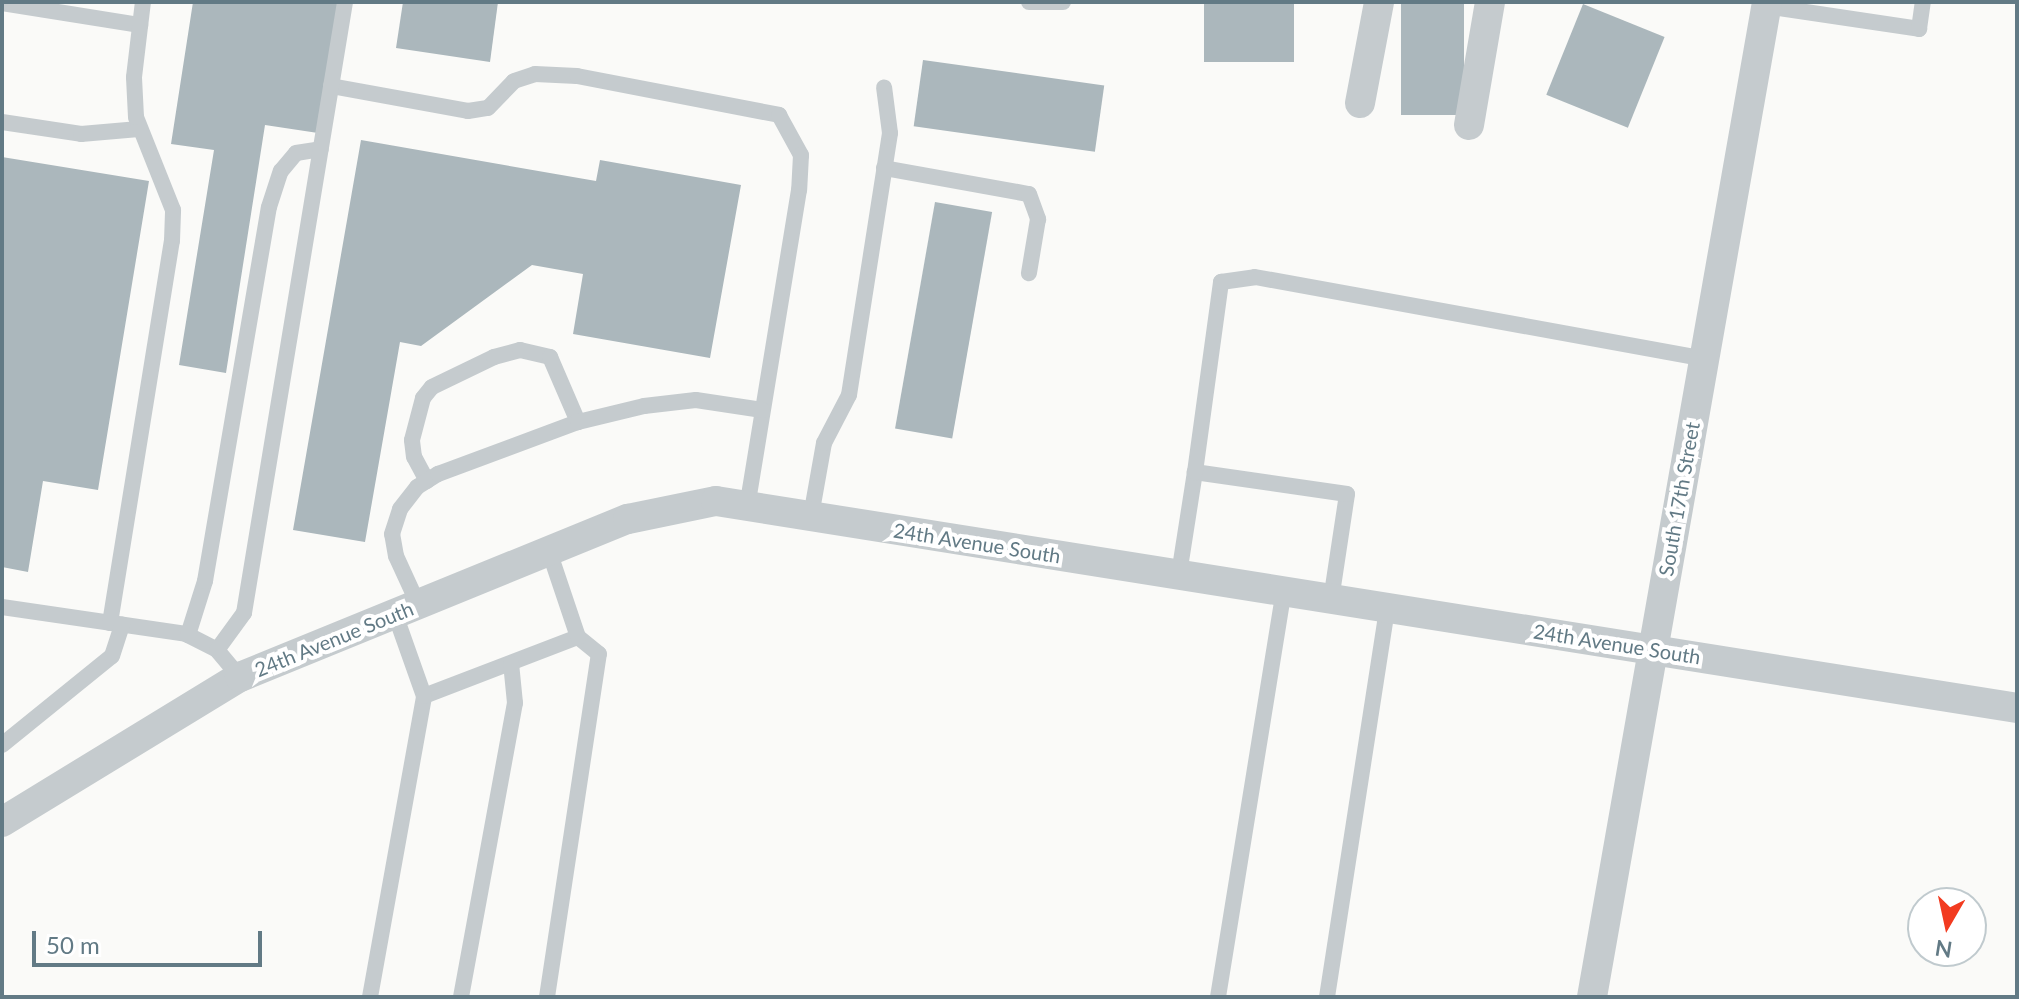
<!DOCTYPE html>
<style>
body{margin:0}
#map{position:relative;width:2019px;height:999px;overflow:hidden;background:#fafaf8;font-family:Lato,sans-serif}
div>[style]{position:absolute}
.building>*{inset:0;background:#abb7bc;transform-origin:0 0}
.lane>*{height:16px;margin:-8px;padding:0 8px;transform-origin:8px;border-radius:8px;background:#c5cbce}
.street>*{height:30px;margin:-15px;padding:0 15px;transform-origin:15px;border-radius:15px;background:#c5cbce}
span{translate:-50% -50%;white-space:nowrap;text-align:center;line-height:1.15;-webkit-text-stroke:8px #fff;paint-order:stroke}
.street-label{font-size:20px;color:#627a85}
.frame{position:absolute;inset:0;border:4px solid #627a85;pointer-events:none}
.north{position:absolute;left:1907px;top:887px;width:80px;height:80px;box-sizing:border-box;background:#fff;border:2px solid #c0cace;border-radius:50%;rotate:189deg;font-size:22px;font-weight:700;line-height:32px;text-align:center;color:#627a85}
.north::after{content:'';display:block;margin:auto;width:28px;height:36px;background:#f23b20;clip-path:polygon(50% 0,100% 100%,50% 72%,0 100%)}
.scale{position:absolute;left:32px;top:931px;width:230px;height:36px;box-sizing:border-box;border:4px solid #627a85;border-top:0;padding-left:10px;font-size:24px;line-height:28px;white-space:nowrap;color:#627a85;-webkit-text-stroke:6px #fff;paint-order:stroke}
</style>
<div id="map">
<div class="building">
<div style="clip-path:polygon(193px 2px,339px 2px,318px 133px,265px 125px,226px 373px,179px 365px,214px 150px,171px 144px)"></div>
<div style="clip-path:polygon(403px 2px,498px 2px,490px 62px,396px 48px)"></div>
<div style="left:1204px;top:2px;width:90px;height:60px"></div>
<div style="left:1401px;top:2px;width:63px;height:113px"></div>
<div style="left:1583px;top:4px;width:88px;height:98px;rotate:22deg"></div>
<div style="left:923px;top:60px;width:183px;height:67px;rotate:8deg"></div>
<div style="clip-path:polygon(361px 140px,596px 181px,600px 160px,741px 185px,710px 358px,573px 334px,583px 274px,532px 265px,421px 346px,400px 342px,365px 542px,293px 530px)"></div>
<div style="clip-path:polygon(2px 157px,149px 181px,98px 490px,43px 481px,28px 572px,2px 567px)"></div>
<div style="left:935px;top:202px;width:58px;height:230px;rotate:10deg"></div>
</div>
<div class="lane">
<div style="left:1029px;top:2px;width:34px"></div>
<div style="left:2px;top:3px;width:140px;rotate:9.1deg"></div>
<div style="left:1766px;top:6px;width:155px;rotate:8.5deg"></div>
<div style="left:1919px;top:29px;width:27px;rotate:-82deg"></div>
<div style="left:331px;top:86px;width:139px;rotate:10.3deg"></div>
<div style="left:468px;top:111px;width:20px;rotate:-9deg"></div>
<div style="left:488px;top:108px;width:37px;rotate:-46deg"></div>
<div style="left:514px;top:81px;width:22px;rotate:-18deg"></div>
<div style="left:535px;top:74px;width:42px;rotate:2.7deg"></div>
<div style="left:577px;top:76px;width:206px;rotate:10.9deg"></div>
<div style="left:779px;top:115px;width:46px;rotate:61.2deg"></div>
<div style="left:801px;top:155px;width:35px;rotate:93deg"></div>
<div style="left:799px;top:190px;width:320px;rotate:99.3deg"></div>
<div style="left:2px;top:122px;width:80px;rotate:8.6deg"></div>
<div style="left:81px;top:134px;width:58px;rotate:-4.9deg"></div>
<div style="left:884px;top:168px;width:147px;rotate:10.2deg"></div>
<div style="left:1029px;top:194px;width:27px;rotate:70deg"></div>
<div style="left:1038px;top:219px;width:55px;rotate:99.5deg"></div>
<div style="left:427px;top:481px;width:27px;rotate:-118deg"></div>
<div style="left:414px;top:457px;width:17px;rotate:-97deg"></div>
<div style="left:412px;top:440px;width:43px;rotate:-75.3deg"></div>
<div style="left:423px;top:398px;width:14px;rotate:-51deg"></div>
<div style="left:432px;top:387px;width:69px;rotate:-25.8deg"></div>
<div style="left:494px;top:357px;width:27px;rotate:-15deg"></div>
<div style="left:520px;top:350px;width:31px;rotate:13deg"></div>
<div style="left:550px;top:357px;width:71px;rotate:66.7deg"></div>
<div style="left:811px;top:516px;width:74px;rotate:-79.9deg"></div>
<div style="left:824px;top:443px;width:54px;rotate:-62.5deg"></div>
<div style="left:849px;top:395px;width:265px;rotate:-81.1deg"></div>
<div style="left:890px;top:133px;width:46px;rotate:-97.4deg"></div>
<div style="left:1179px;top:574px;width:103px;rotate:-81.1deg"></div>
<div style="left:1331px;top:600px;width:107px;rotate:-81.4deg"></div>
<div style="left:1347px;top:494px;width:154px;rotate:-171.8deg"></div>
<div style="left:1195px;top:472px;width:192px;rotate:-82.2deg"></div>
<div style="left:1221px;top:282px;width:34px;rotate:-8deg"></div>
<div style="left:1255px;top:277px;width:456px;rotate:10.3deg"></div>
<div style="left:418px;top:604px;width:53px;rotate:-114.6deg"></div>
<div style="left:396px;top:556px;width:22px;rotate:-100deg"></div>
<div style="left:392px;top:534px;width:26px;rotate:-72deg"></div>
<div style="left:400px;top:509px;width:28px;rotate:-52deg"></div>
<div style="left:417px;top:487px;width:25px;rotate:-32deg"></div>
<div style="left:438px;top:474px;width:149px;rotate:-20.4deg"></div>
<div style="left:578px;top:422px;width:68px;rotate:-13.6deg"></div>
<div style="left:644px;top:406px;width:52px;rotate:-6.6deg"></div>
<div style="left:696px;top:400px;width:67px;rotate:8.6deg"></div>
<div style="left:2px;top:607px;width:186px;rotate:8.3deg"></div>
<div style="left:186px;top:634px;width:35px;rotate:27deg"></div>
<div style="left:217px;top:650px;width:35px;rotate:50deg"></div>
<div style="left:110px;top:623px;width:387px;rotate:-80.8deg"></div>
<div style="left:172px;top:241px;width:31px;rotate:-88deg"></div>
<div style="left:173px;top:210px;width:100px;rotate:-111.7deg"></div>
<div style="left:136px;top:117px;width:40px;rotate:-92.9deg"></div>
<div style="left:134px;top:77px;width:76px;rotate:-83.2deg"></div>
<div style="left:188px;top:635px;width:57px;rotate:-72.5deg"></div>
<div style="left:205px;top:581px;width:379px;rotate:-80.3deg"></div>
<div style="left:269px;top:207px;width:38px;rotate:-72deg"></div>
<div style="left:281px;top:171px;width:23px;rotate:-50deg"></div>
<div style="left:296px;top:153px;width:25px;rotate:-9deg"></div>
<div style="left:217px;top:650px;width:46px;rotate:-53.9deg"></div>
<div style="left:244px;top:613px;width:619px;rotate:-80.61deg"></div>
<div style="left:424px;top:696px;width:165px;rotate:-21deg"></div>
<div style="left:2px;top:745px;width:141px;rotate:-39deg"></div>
<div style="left:112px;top:656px;width:33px;rotate:-72deg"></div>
<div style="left:370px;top:997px;width:306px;rotate:-79.8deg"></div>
<div style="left:424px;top:696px;width:87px;rotate:-109.5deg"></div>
<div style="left:461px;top:997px;width:299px;rotate:-79.6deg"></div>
<div style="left:515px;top:703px;width:40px;rotate:-95.7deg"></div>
<div style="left:547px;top:997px;width:347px;rotate:-81.4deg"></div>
<div style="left:599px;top:654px;width:27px;rotate:-141deg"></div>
<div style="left:578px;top:637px;width:91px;rotate:-108.6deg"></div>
<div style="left:1218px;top:997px;width:411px;rotate:-80.8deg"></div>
<div style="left:1327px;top:997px;width:393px;rotate:-81.2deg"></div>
</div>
<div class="street">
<div style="left:1360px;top:103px;width:103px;rotate:-79.3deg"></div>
<div style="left:1469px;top:125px;width:125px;rotate:-80.3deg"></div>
<div style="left:2px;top:822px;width:279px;rotate:-31.4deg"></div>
<div style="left:240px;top:677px;width:419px;rotate:-22.2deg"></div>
<div style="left:628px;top:519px;width:90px;rotate:-11.6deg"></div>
<div style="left:716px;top:501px;width:1317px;rotate:9.04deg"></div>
<div style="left:1592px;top:997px;width:1010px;rotate:-80.02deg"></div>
</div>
<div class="street-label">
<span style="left:1679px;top:499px;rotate:-80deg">South 17th Street</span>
<span style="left:977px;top:543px;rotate:9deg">24th Avenue South</span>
<span style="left:334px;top:639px;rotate:-22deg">24th Avenue South</span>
<span style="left:1617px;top:644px;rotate:9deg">24th Avenue South</span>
</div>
<div class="frame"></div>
<div class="north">N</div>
<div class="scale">50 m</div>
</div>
